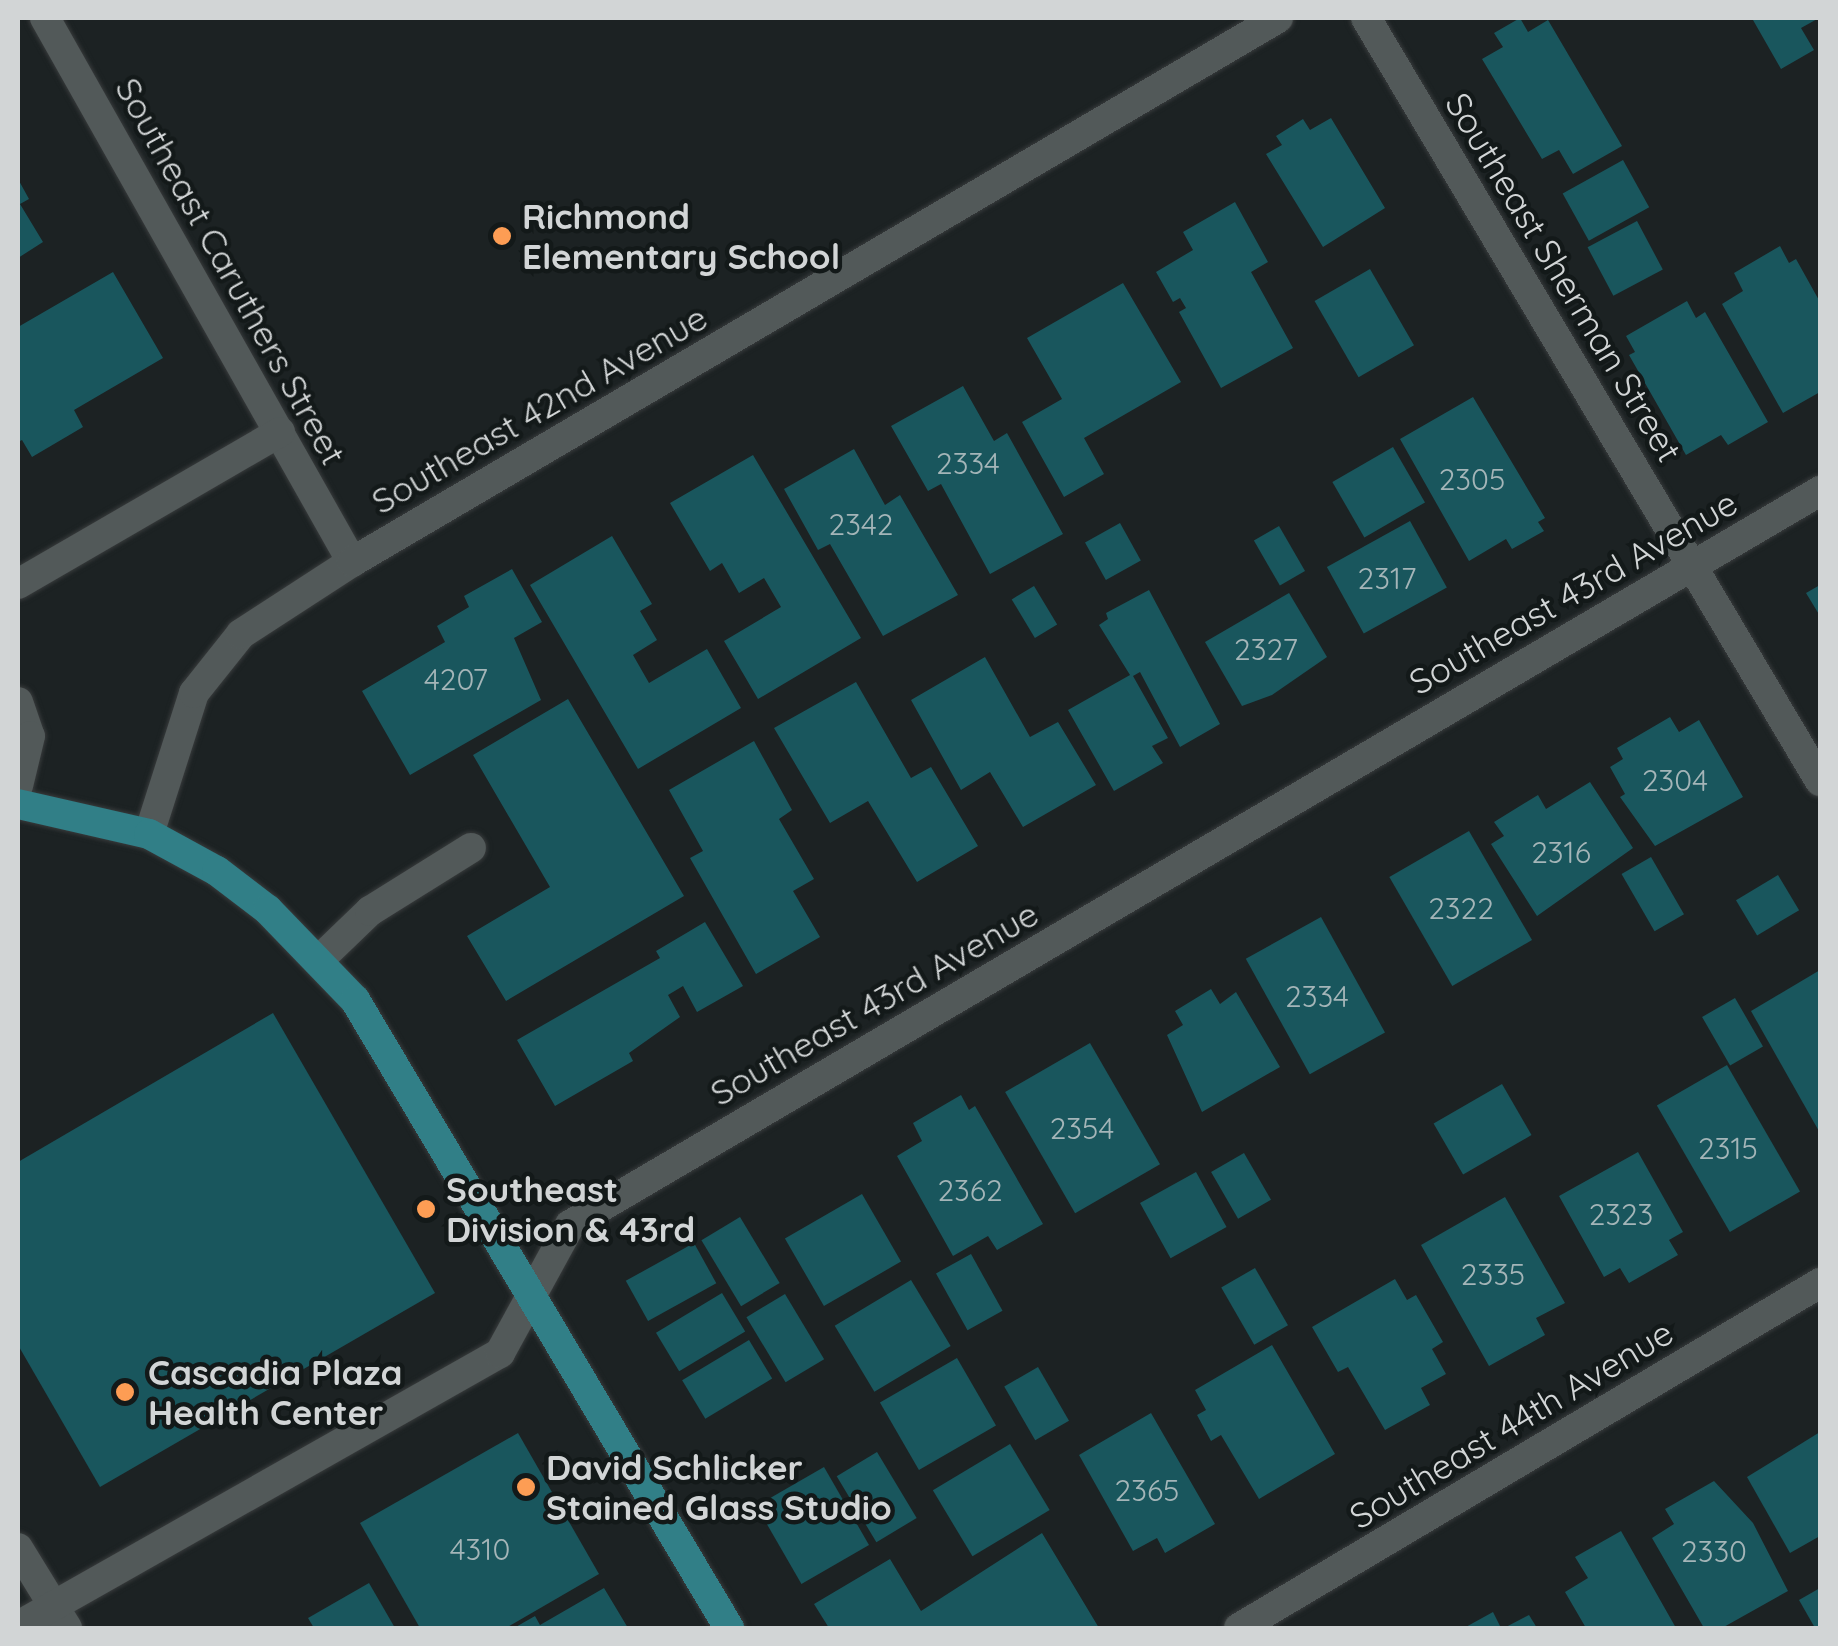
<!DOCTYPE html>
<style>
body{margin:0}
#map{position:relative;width:1838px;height:1646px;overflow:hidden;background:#1c2223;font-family:Quicksand,sans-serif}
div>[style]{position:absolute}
.building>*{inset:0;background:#19565d;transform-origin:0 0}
.roads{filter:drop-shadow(0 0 2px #383b3c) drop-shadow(0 0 2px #383b3c)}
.minor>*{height:30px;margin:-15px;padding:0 15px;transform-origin:15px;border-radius:15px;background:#525959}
.major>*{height:30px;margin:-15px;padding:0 15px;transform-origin:15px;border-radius:15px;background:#317f87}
.dots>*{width:28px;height:28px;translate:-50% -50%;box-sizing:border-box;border:5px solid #131919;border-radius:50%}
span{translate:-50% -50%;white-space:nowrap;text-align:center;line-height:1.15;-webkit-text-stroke:9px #131919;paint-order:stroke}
.number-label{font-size:30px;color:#a4b5b8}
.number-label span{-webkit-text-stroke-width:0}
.poi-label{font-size:35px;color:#d2d5d6;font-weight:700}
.left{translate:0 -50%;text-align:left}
.street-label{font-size:35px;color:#d2d5d6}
.frame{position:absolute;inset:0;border:20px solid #d2d5d6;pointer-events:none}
</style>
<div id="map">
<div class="building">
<div style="clip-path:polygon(1520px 18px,1528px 32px,1548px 20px,1622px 146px,1573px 174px,1559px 150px,1542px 159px,1482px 59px,1503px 47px,1494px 33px)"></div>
<div style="clip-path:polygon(1819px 18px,1801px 28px,1814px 50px,1781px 69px,1753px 20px)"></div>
<div style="clip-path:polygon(1331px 118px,1385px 208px,1323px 247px,1266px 154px,1282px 145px,1276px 136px,1303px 119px,1310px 130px)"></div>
<div style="left:1623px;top:160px;width:54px;height:69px;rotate:61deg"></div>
<div style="clip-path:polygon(18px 179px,29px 199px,20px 204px,43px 242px,18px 258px)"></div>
<div style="clip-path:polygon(1235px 202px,1268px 262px,1251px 272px,1293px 348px,1221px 388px,1179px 312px,1186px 308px,1180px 298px,1173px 302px,1156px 272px,1193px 250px,1183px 232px)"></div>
<div style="left:1637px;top:221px;width:55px;height:56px;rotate:62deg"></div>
<div style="clip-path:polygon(1780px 246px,1789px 263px,1796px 259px,1820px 302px,1820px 392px,1783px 413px,1722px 304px,1743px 291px,1734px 273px)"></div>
<div style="left:1370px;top:269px;width:88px;height:64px;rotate:60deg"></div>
<div style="clip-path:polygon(113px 272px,163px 358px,74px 410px,83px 427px,32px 457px,22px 440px,18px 442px,18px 327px)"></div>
<div style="clip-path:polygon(1123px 283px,1181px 382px,1084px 438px,1104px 474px,1064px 497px,1022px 422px,1062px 399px,1027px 338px)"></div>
<div style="clip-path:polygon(1687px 301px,1696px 318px,1705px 312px,1768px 422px,1728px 445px,1721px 435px,1686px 455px,1629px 355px,1635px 352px,1626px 336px)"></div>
<div style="clip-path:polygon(963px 386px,994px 441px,1007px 433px,1063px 534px,990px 574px,941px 484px,928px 491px,891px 426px)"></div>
<div style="clip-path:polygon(1473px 397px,1545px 518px,1538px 522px,1544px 531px,1512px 549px,1506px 539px,1469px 561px,1400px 439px)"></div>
<div style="left:1393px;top:447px;width:64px;height:70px;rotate:60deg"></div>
<div style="clip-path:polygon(854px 449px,885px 505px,900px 495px,958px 595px,883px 636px,830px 544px,818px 550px,784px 489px)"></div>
<div style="clip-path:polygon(753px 455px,861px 638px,758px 699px,724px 641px,781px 607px,764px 578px,739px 593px,722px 563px,710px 571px,670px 503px)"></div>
<div style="left:1410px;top:521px;width:76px;height:95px;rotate:61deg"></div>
<div style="left:1120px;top:523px;width:43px;height:40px;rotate:61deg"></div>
<div style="left:1279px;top:526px;width:52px;height:29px;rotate:60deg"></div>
<div style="clip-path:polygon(612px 536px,652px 604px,640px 611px,657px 640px,633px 655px,649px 683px,707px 649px,741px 708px,638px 769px,530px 585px)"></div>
<div style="clip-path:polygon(512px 569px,542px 622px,514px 638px,541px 700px,410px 775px,362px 691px,445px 642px,437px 626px,469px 607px,464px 596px)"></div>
<div style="clip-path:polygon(1820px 585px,1820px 616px,1806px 593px)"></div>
<div style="left:1034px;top:586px;width:45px;height:26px;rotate:59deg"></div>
<div style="clip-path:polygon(1149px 590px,1220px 724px,1180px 747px,1140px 672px,1133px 676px,1168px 738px,1152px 746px,1163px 763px,1114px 791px,1068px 710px,1130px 675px,1099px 625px,1108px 619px,1106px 613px)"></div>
<div style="clip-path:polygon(1289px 593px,1327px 657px,1272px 695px,1242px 706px,1205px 642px)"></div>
<div style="clip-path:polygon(985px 657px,1030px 737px,1058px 722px,1096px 785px,1023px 827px,990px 772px,961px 790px,911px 700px)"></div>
<div style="clip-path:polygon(856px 682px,911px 778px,931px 767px,978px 846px,917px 882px,868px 801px,830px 823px,774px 728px)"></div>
<div style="clip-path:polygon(568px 699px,684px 896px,506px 1001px,467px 936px,550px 887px,473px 755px)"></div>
<div style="clip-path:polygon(1670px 717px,1679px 732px,1699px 720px,1743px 797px,1655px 846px,1620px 797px,1625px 794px,1610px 767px,1623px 759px,1617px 748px)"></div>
<div style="clip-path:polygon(754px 741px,792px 810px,779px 819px,814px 879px,793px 891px,820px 937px,756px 974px,690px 858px,703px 851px,669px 790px)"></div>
<div style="clip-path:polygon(1590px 782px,1633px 848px,1537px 916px,1491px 844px,1504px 836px,1494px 822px,1538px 795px,1546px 809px)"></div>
<div style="left:1469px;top:831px;width:126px;height:92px;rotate:60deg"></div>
<div style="left:1651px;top:857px;width:66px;height:34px;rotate:60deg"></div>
<div style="left:1778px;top:875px;width:41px;height:49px;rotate:59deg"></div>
<div style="left:1321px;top:917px;width:132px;height:86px;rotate:61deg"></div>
<div style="clip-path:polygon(705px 922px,743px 986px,697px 1012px,683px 986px,668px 995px,680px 1017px,629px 1053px,633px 1061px,555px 1106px,517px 1040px,660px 958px,656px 951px)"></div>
<div style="clip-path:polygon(1820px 970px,1820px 1133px,1751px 1011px)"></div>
<div style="clip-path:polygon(1211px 989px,1220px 1004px,1236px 992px,1280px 1067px,1202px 1112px,1167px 1035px,1183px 1025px,1175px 1011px)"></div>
<div style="left:1735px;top:998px;width:56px;height:38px;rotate:60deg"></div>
<div style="clip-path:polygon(273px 1013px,435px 1293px,100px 1487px,18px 1345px,18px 1162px)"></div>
<div style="left:1090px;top:1043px;width:140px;height:98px;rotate:60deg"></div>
<div style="left:1727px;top:1065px;width:146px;height:81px;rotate:60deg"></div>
<div style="left:1502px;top:1084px;width:59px;height:79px;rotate:60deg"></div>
<div style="clip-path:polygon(961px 1095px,969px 1110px,975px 1106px,1043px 1224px,997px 1250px,988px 1236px,953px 1256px,897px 1156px,922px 1141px,913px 1123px)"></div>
<div style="clip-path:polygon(1638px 1152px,1683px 1232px,1669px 1240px,1678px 1255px,1629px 1283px,1620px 1268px,1604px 1277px,1559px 1196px)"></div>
<div style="left:1244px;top:1153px;width:54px;height:38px;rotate:60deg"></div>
<div style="left:1196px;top:1172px;width:63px;height:64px;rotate:61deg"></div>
<div style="left:862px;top:1194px;width:78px;height:89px;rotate:60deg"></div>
<div style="clip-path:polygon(1505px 1197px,1565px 1303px,1536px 1318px,1545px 1335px,1489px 1366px,1421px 1245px)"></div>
<div style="left:740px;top:1217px;width:77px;height:45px;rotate:59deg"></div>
<div style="left:694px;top:1243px;width:46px;height:78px;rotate:61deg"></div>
<div style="left:971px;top:1254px;width:65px;height:40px;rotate:61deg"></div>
<div style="left:1255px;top:1268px;width:66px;height:39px;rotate:60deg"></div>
<div style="clip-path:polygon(1395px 1279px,1407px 1300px,1416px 1295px,1443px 1342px,1432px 1349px,1446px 1374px,1421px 1388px,1430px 1405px,1385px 1430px,1348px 1367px,1338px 1372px,1312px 1327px)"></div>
<div style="left:911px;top:1280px;width:77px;height:89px;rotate:59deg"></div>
<div style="left:722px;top:1293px;width:45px;height:77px;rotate:59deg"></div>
<div style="left:785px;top:1294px;width:76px;height:45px;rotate:59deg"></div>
<div style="left:749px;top:1340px;width:45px;height:78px;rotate:59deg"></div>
<div style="clip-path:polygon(1272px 1345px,1335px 1454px,1259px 1499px,1221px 1435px,1211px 1441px,1197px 1415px,1206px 1410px,1195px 1390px)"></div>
<div style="left:957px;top:1358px;width:78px;height:89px;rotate:60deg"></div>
<div style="left:1038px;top:1367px;width:62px;height:39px;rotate:60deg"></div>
<div style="clip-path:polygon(1151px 1413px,1215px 1524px,1165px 1553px,1157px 1538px,1133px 1551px,1079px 1455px)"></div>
<div style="clip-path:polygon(1820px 1432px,1820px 1536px,1790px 1553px,1747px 1477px)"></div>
<div style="clip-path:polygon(518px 1433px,599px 1574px,506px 1628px,420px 1628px,360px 1523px)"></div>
<div style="left:1010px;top:1444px;width:77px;height:90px;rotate:59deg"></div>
<div style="left:877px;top:1452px;width:77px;height:47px;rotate:59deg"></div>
<div style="left:824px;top:1467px;width:90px;height:78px;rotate:60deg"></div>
<div style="clip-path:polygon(1714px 1481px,1753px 1523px,1788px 1591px,1722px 1628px,1704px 1628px,1652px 1538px,1674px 1524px,1665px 1509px)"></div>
<div style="clip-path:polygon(1621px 1531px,1676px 1628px,1586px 1628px,1565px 1592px,1588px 1578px,1575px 1557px)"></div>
<div style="clip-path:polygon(1042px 1533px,1099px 1628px,829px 1628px,814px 1604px,890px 1559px,921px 1611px)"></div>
<div style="clip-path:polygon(369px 1583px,395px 1628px,314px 1628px,308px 1618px)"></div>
<div style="clip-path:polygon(604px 1588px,628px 1628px,514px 1628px,535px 1616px,540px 1625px)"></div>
<div style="clip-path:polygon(1820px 1588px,1820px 1628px,1815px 1628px,1799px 1600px)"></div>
<div style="clip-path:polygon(1493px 1612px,1501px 1628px,1464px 1628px)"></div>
<div style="clip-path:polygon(1529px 1615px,1537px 1628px,1504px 1628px)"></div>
</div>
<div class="roads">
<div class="minor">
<div style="left:45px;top:18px;width:625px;rotate:60.56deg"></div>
<div style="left:1366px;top:18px;width:888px;rotate:59.25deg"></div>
<div style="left:18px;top:584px;width:303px;rotate:-30.1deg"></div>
<div style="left:18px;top:702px;width:36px;rotate:71deg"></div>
<div style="left:30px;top:736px;width:51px;rotate:103.5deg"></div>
<div style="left:149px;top:834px;width:148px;rotate:-72.3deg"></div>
<div style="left:194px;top:693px;width:75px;rotate:-51.5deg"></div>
<div style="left:241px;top:634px;width:132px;rotate:-33deg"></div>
<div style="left:352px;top:562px;width:1074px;rotate:-30.43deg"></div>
<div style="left:319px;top:960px;width:71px;rotate:-43.9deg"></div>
<div style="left:370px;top:911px;width:119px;rotate:-32deg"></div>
<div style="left:18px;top:1548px;width:94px;rotate:58.5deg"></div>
<div style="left:18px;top:1626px;width:554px;rotate:-29.53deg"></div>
<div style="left:500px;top:1353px;width:146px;rotate:-61.3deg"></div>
<div style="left:570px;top:1225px;width:1450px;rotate:-30.42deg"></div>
<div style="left:1239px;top:1628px;width:676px;rotate:-30.7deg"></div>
</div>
<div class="major">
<div style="left:18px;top:804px;width:134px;rotate:12.9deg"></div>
<div style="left:149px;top:834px;width:77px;rotate:28.6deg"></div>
<div style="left:217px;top:871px;width:64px;rotate:37.4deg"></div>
<div style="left:268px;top:910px;width:125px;rotate:46deg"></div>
<div style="left:355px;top:1000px;width:731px;rotate:59.22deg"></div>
</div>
</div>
<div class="dots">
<div style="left:502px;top:236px;background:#fd9d54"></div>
<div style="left:426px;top:1209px;background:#fd9d54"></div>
<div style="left:125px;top:1392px;background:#fd9d54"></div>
<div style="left:526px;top:1487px;background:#fd9d54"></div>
</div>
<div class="number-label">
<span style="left:968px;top:463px">2334</span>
<span style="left:1472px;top:479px">2305</span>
<span style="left:861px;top:524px">2342</span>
<span style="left:1387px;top:578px">2317</span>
<span style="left:1266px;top:649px">2327</span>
<span style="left:456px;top:679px">4207</span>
<span style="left:1675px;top:780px">2304</span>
<span style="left:1561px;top:852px">2316</span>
<span style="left:1461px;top:908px">2322</span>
<span style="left:1317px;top:996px">2334</span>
<span style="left:1082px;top:1128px">2354</span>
<span style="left:1728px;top:1148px">2315</span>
<span style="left:970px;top:1190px">2362</span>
<span style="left:1621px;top:1214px">2323</span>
<span style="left:1493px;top:1274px">2335</span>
<span style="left:1147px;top:1490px">2365</span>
<span style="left:480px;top:1549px">4310</span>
<span style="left:1714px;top:1551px">2330</span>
</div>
<div class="poi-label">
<span class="left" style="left:522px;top:236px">Richmond<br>Elementary School</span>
<span class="left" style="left:446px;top:1209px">Southeast<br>Division &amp; 43rd</span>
<span class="left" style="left:148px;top:1392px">Cascadia Plaza<br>Health Center</span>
<span class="left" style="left:546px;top:1487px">David Schlicker<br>Stained Glass Studio</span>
</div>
<div class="street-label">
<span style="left:231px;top:271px;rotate:61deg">Southeast Caruthers Street</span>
<span style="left:1564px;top:277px;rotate:59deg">Southeast Sherman Street</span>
<span style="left:539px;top:409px;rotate:-30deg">Southeast 42nd Avenue</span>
<span style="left:1573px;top:592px;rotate:-30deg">Southeast 43rd Avenue</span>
<span style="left:874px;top:1003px;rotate:-30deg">Southeast 43rd Avenue</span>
<span style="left:1511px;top:1424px;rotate:-31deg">Southeast 44th Avenue</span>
</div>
<div class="frame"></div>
</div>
